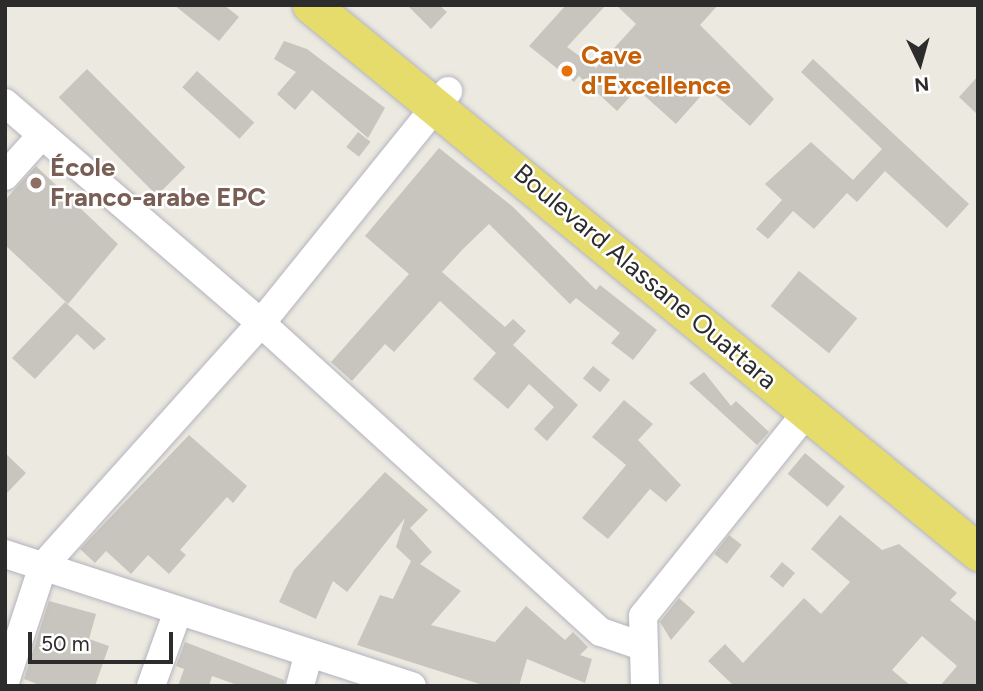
<!DOCTYPE html>
<meta charset="utf-8">
<style>
body{margin:0}
#map{position:relative;width:983px;height:691px;overflow:hidden;background:#ece9e0;font-family:Figtree,sans-serif}
div>[style]{position:absolute}
.building>*{inset:0;background:#c8c5bf;transform-origin:0 0}
.roads{filter:drop-shadow(0 0 2px #b3b3be) drop-shadow(0 0 2px #b3b3be)}
.minor>*{height:28px;margin:-14px;padding:0 14px;transform-origin:14px;border-radius:14px;background:#fff}
.major>*{height:37px;margin:-18.5px;padding:0 18.5px;transform-origin:18.5px;border-radius:18.5px;background:#e6dc6b}
.dots>*{width:19px;height:19px;translate:-50% -50%;box-sizing:border-box;border:4px solid #fff;border-radius:50%}
span{translate:-50% -50%;white-space:nowrap;text-align:center;line-height:1.15;-webkit-text-stroke:5px #fff;paint-order:stroke}
.food-label{font-size:26px;color:#c56008;font-weight:700}
.left{translate:0 -50%;text-align:left}
.education-label{font-size:26px;color:#785e54;font-weight:700}
.street-label{font-size:26px;color:#2c2c2c}
.frame{position:absolute;inset:0;border:7px solid #2c2c2c;pointer-events:none}
.north{position:absolute;left:885px;top:28px;width:70px;height:70px;-webkit-text-stroke:5px #fff;paint-order:stroke;rotate:175deg;font-size:19px;font-weight:700;line-height:28px;text-align:center;color:#2c2c2c}
.north::after{content:'';display:block;margin:auto;width:24px;height:32px;background:#2c2c2c;clip-path:polygon(50% 0,100% 100%,50% 72%,0 100%)}
.scale{position:absolute;left:28px;top:632px;width:145px;height:32px;box-sizing:border-box;border:4px solid #2c2c2c;border-top:0;padding-left:9px;font-size:21px;line-height:24px;white-space:nowrap;color:#2c2c2c;-webkit-text-stroke:5px #fff;paint-order:stroke}
</style>
<div id="map">
<div class="building">
<div style="clip-path:polygon(174px 5px,224px 5px,239px 17px,219px 41px)"></div>
<div style="clip-path:polygon(407px 5px,439px 5px,447px 12px,431px 29px)"></div>
<div style="clip-path:polygon(566px 5px,606px 5px,567px 47px,596px 68px,636px 24px,616px 5px,718px 5px,700px 25px,774px 99px,750px 126px,708px 88px,676px 124px,637px 89px,617px 111px,579px 76px,574px 82px,529px 46px)"></div>
<div style="clip-path:polygon(284px 41px,307px 49px,385px 108px,368px 138px,312px 90px,295px 110px,277px 94px,296px 72px,274px 59px)"></div>
<div style="clip-path:polygon(813px 59px,969px 204px,947px 228px,885px 171px,857px 202px,847px 193px,814px 229px,793px 211px,768px 239px,756px 229px,782px 200px,765px 184px,811px 142px,853px 180px,882px 149px,801px 72px)"></div>
<div style="left:87px;top:69px;width:139px;height:40px;rotate:45deg"></div>
<div style="left:197px;top:71px;width:77px;height:22px;rotate:42deg"></div>
<div style="clip-path:polygon(978px 76px,978px 115px,959px 97px)"></div>
<div style="left:358px;top:132px;width:16px;height:19px;rotate:38deg"></div>
<div style="clip-path:polygon(439px 148px,512px 206px,596px 290px,600px 285px,657px 330px,633px 360px,611px 343px,620px 333px,576px 298px,570px 304px,489px 224px,463px 249px,442px 272px,505px 327px,513px 319px,526px 331px,513px 345px,578px 405px,547px 441px,534px 429px,554px 407px,529px 384px,508px 409px,473px 379px,496px 353px,440px 301px,394px 352px,385px 344px,352px 381px,331px 362px,409px 274px,365px 236px)"></div>
<div style="clip-path:polygon(36px 166px,118px 244px,68px 304px,5px 245px,5px 200px)"></div>
<div style="left:799px;top:271px;width:75px;height:45px;rotate:39deg"></div>
<div style="clip-path:polygon(65px 302px,106px 339px,94px 350px,77px 334px,35px 379px,12px 358px)"></div>
<div style="left:593px;top:366px;width:22px;height:16px;rotate:39deg"></div>
<div style="clip-path:polygon(704px 372px,731px 406px,736px 401px,769px 432px,757px 445px,689px 383px)"></div>
<div style="clip-path:polygon(624px 400px,653px 424px,638px 440px,681px 485px,666px 502px,650px 489px,608px 539px,582px 518px,626px 465px,592px 437px)"></div>
<div style="clip-path:polygon(189px 435px,247px 486px,233px 503px,227px 497px,180px 550px,186px 555px,169px 574px,148px 555px,131px 574px,106px 551px,95px 563px,80px 549px)"></div>
<div style="clip-path:polygon(5px 453px,26px 473px,5px 495px)"></div>
<div style="left:805px;top:453px;width:52px;height:27px;rotate:40deg"></div>
<div style="clip-path:polygon(385px 472px,428px 510px,410px 528px,432px 552px,420px 564px,461px 591px,431px 625px,495px 642px,526px 606px,565px 640px,573px 632px,588px 647px,580px 655px,592px 659px,585px 683px,527px 659px,519px 686px,486px 686px,357px 645px,380px 595px,393px 599px,411px 561px,396px 547px,405px 518px,347px 592px,333px 581px,316px 619px,279px 602px,294px 570px)"></div>
<div style="clip-path:polygon(840px 515px,882px 550px,899px 544px,957px 593px,950px 600px,978px 623px,978px 686px,940px 686px,957px 666px,922px 636px,892px 670px,911px 686px,734px 686px,708px 661px,725px 644px,743px 663px,804px 598px,821px 614px,829px 605px,850px 582px,811px 549px)"></div>
<div style="left:729px;top:535px;width:16px;height:24px;rotate:38deg"></div>
<div style="left:782px;top:562px;width:17px;height:19px;rotate:40deg"></div>
<div style="clip-path:polygon(679px 598px,695px 612px,671px 640px,660px 622px)"></div>
<div style="clip-path:polygon(49px 601px,96px 614px,89px 639px,109px 646px,95px 686px,42px 686px,24px 679px)"></div>
<div style="clip-path:polygon(185px 642px,284px 680px,284px 686px,240px 686px,212px 676px,209px 686px,178px 686px,184px 669px,176px 666px)"></div>
</div>
<div class="roads">
<div class="minor">
<div style="left:5px;top:103px;width:338px;rotate:40.7deg"></div>
<div style="left:261px;top:323px;width:459px;rotate:42.3deg"></div>
<div style="left:601px;top:632px;width:40px;rotate:18.9deg"></div>
<div style="left:5px;top:176px;width:52px;rotate:-48.1deg"></div>
<div style="left:5px;top:554px;width:428px;rotate:18deg"></div>
<div style="left:5px;top:682px;width:122px;rotate:-71.9deg"></div>
<div style="left:43px;top:566px;width:326px;rotate:-48.1deg"></div>
<div style="left:261px;top:323px;width:298px;rotate:-51.1deg"></div>
<div style="left:151px;top:686px;width:80px;rotate:-70.2deg"></div>
<div style="left:300px;top:686px;width:31px;rotate:-75deg"></div>
<div style="left:645px;top:686px;width:70px;rotate:-91.6deg"></div>
<div style="left:643px;top:616px;width:262px;rotate:-51.2deg"></div>
</div>
<div class="major">
<div style="left:311px;top:5px;width:863px;rotate:39.35deg"></div>
</div>
</div>
<div class="dots">
<div style="left:567px;top:71px;background:#e8710a"></div>
<div style="left:36px;top:183px;background:#8d6e63"></div>
</div>
<div class="food-label">
<span class="left" style="left:581px;top:71px">Cave<br>d'Excellence</span>
</div>
<div class="education-label">
<span class="left" style="left:50px;top:183px">École<br>Franco-arabe EPC</span>
</div>
<div class="street-label">
<span style="left:645px;top:277px;rotate:40deg">Boulevard Alassane Ouattara</span>
</div>
<div class="frame"></div>
<div class="north">N</div>
<div class="scale">50 m</div>
</div>
